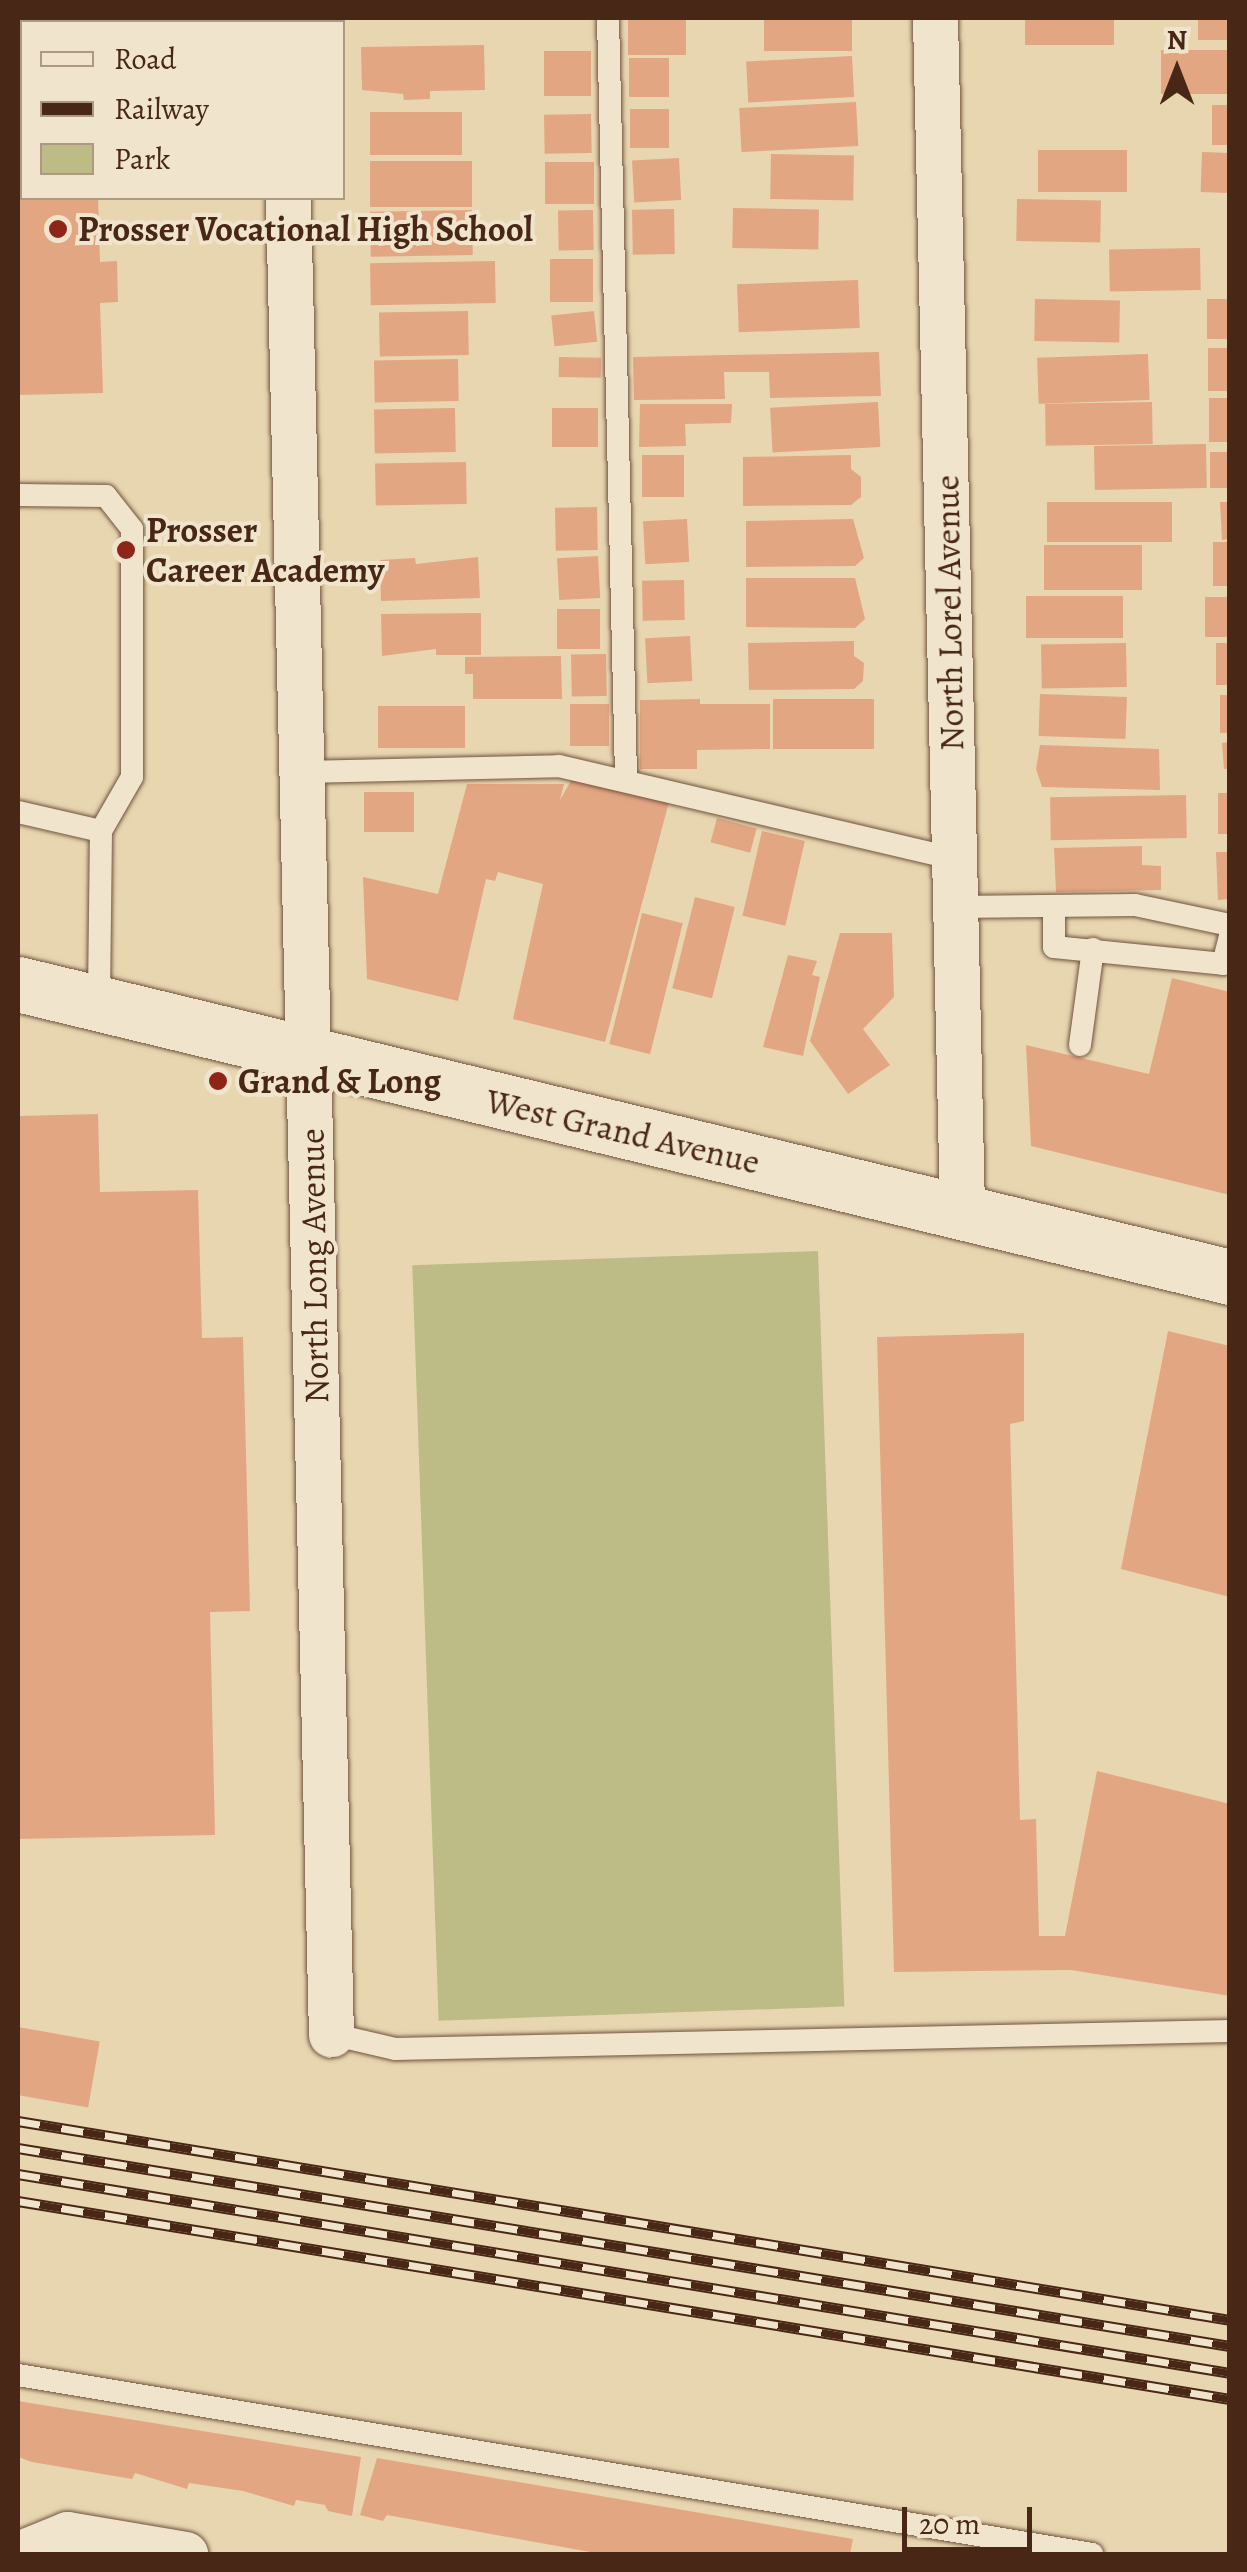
<!DOCTYPE html>
<style>
body{margin:0}
#map{position:relative;width:1247px;height:2572px;overflow:hidden;background:#e8d6b1;font-family:Alegreya,serif}
div>[style]{position:absolute}
.green>*{inset:0;background:#bdbc87;transform-origin:0 0}
.building>*{inset:0;background:#e3a683;transform-origin:0 0}
.roads{filter:drop-shadow(0 0 2px #71533d) drop-shadow(0 0 2px #71533d)}
.lane>*{height:22px;margin:-11px;padding:0 11px;transform-origin:11px;border-radius:11px;background:#f0e4cc}
.street>*{height:45px;margin:-22.5px;padding:0 22.5px;transform-origin:22.5px;border-radius:22.5px;background:#f0e4cc}
.secondary>*{height:55px;margin:-27.5px;padding:0 27.5px;transform-origin:27.5px;border-radius:27.5px;background:#f0e4cc}
.rail>*{height:11px;margin-top:-5.5px;transform-origin:0;background:repeating-linear-gradient(90deg,#f0e4cc 0 22px,#492716 0 44px);box-sizing:border-box;border-block:2px solid #492716}
.dots>*{width:28px;height:28px;translate:-50% -50%;box-sizing:border-box;border:5px solid #f0e4cc;border-radius:50%}
span{translate:-50% -50%;white-space:nowrap;text-align:center;line-height:1.15;-webkit-text-stroke:8px #f0e4cc;paint-order:stroke}
.poi-label{font-size:35px;color:#492716;font-weight:700}
.left{translate:0 -50%;text-align:left}
.street-label{font-size:35px;color:#492716}
.frame{position:absolute;inset:0;border:20px solid #492716;pointer-events:none}
.legend{position:absolute;left:20px;top:20px;width:325px;height:180px;box-sizing:border-box;background:#f0e4cc;border:2px solid #ad9883;margin:0;padding:12px 18px;list-style:none;font-size:30px;color:#492716}
.legend li{display:flex;align-items:center;gap:20px;height:50px}
.legend b{width:50px;border:2px solid #ad9883}
.north{position:absolute;left:1127px;top:20px;width:100px;height:100px;-webkit-text-stroke:8px #f0e4cc;paint-order:stroke;rotate:0deg;font-size:28px;font-weight:700;line-height:40px;text-align:center;color:#492716}
.north::after{content:'';display:block;margin:auto;width:35px;height:45px;background:#492716;clip-path:polygon(50% 0,100% 100%,50% 72%,0 100%)}
.scale{position:absolute;left:902px;top:2507px;width:130px;height:45px;box-sizing:border-box;border:5px solid #492716;border-top:0;padding-left:12px;font-size:30px;line-height:35px;white-space:nowrap;color:#492716;-webkit-text-stroke:8px #f0e4cc;paint-order:stroke}
</style>
<div id="map">
<div class="green">
<div style="left:818px;top:1251px;width:756px;height:406px;rotate:88deg"></div>
</div>
<div class="building">
<div style="clip-path:polygon(18px 18px,75px 18px,22px 22px,22px 198px,98px 198px,100px 262px,117px 261px,118px 302px,100px 303px,103px 393px,18px 395px)"></div>
<div style="left:628px;top:18px;width:58px;height:37px"></div>
<div style="left:764px;top:18px;width:88px;height:33px"></div>
<div style="left:1025px;top:18px;width:89px;height:27px"></div>
<div style="left:1198px;top:18px;width:32px;height:22px"></div>
<div style="clip-path:polygon(484px 45px,485px 90px,430px 91px,430px 99px,404px 100px,403px 94px,362px 90px,361px 47px)"></div>
<div style="left:1161px;top:50px;width:69px;height:44px"></div>
<div style="left:591px;top:51px;width:45px;height:47px;rotate:90deg"></div>
<div style="left:852px;top:56px;width:41px;height:106px;rotate:87deg"></div>
<div style="left:629px;top:58px;width:40px;height:39px"></div>
<div style="left:856px;top:102px;width:44px;height:117px;rotate:87deg"></div>
<div style="left:1230px;top:105px;width:40px;height:18px;rotate:90deg"></div>
<div style="left:630px;top:109px;width:39px;height:39px"></div>
<div style="left:462px;top:112px;width:43px;height:92px;rotate:90deg"></div>
<div style="left:591px;top:114px;width:39px;height:47px;rotate:89deg"></div>
<div style="left:1127px;top:150px;width:42px;height:89px;rotate:90deg"></div>
<div style="left:1202px;top:152px;width:28px;height:40px;rotate:2deg"></div>
<div style="left:771px;top:154px;width:83px;height:45px;rotate:1deg"></div>
<div style="left:679px;top:158px;width:42px;height:47px;rotate:87deg"></div>
<div style="left:370px;top:161px;width:102px;height:46px"></div>
<div style="left:594px;top:162px;width:42px;height:49px;rotate:90deg"></div>
<div style="left:1017px;top:199px;width:84px;height:42px;rotate:1deg"></div>
<div style="left:733px;top:208px;width:86px;height:40px;rotate:1deg"></div>
<div style="left:674px;top:209px;width:45px;height:42px;rotate:89deg"></div>
<div style="left:472px;top:210px;width:45px;height:102px;rotate:89deg"></div>
<div style="left:593px;top:210px;width:40px;height:35px;rotate:89deg"></div>
<div style="left:1200px;top:248px;width:42px;height:91px;rotate:89deg"></div>
<div style="left:550px;top:259px;width:43px;height:43px"></div>
<div style="left:495px;top:261px;width:42px;height:125px;rotate:89deg"></div>
<div style="left:858px;top:280px;width:48px;height:121px;rotate:88deg"></div>
<div style="left:1035px;top:299px;width:85px;height:42px;rotate:1deg"></div>
<div style="left:1230px;top:299px;width:40px;height:23px;rotate:90deg"></div>
<div style="left:468px;top:311px;width:44px;height:89px;rotate:89deg"></div>
<div style="left:594px;top:311px;width:31px;height:43px;rotate:84deg"></div>
<div style="left:1230px;top:348px;width:43px;height:22px;rotate:90deg"></div>
<div style="clip-path:polygon(879px 352px,881px 396px,770px 398px,769px 372px,724px 372px,725px 399px,634px 400px,633px 357px)"></div>
<div style="left:1148px;top:354px;width:46px;height:111px;rotate:88deg"></div>
<div style="left:559px;top:357px;width:42px;height:20px;rotate:1deg"></div>
<div style="left:458px;top:359px;width:42px;height:84px;rotate:89deg"></div>
<div style="left:1209px;top:398px;width:21px;height:44px"></div>
<div style="left:878px;top:402px;width:45px;height:108px;rotate:87deg"></div>
<div style="left:1152px;top:402px;width:42px;height:107px;rotate:89deg"></div>
<div style="clip-path:polygon(640px 404px,732px 404px,731px 423px,685px 424px,686px 446px,639px 447px)"></div>
<div style="left:455px;top:408px;width:44px;height:81px;rotate:89deg"></div>
<div style="left:552px;top:408px;width:46px;height:39px"></div>
<div style="left:1206px;top:444px;width:44px;height:112px;rotate:89deg"></div>
<div style="left:1210px;top:452px;width:20px;height:36px"></div>
<div style="left:642px;top:455px;width:42px;height:42px"></div>
<div style="clip-path:polygon(851px 455px,851px 469px,861px 477px,861px 497px,851px 505px,743px 506px,743px 457px)"></div>
<div style="left:466px;top:462px;width:42px;height:91px;rotate:89deg"></div>
<div style="left:1172px;top:502px;width:40px;height:125px;rotate:90deg"></div>
<div style="clip-path:polygon(1220px 502px,1230px 502px,1230px 539px,1222px 540px)"></div>
<div style="left:597px;top:507px;width:43px;height:42px;rotate:89deg"></div>
<div style="left:687px;top:519px;width:43px;height:44px;rotate:87deg"></div>
<div style="clip-path:polygon(853px 519px,864px 558px,855px 566px,746px 567px,746px 521px)"></div>
<div style="left:1213px;top:542px;width:17px;height:44px"></div>
<div style="left:1142px;top:545px;width:45px;height:98px;rotate:90deg"></div>
<div style="left:598px;top:556px;width:42px;height:41px;rotate:87deg"></div>
<div style="clip-path:polygon(478px 557px,480px 598px,381px 601px,380px 560px,415px 558px,416px 564px)"></div>
<div style="clip-path:polygon(746px 578px,855px 578px,865px 619px,855px 628px,746px 627px)"></div>
<div style="left:684px;top:580px;width:40px;height:42px;rotate:89deg"></div>
<div style="left:1026px;top:596px;width:97px;height:42px"></div>
<div style="left:1205px;top:597px;width:25px;height:40px"></div>
<div style="left:557px;top:609px;width:43px;height:40px"></div>
<div style="clip-path:polygon(481px 613px,481px 655px,436px 655px,436px 649px,382px 656px,381px 614px)"></div>
<div style="left:690px;top:636px;width:45px;height:45px;rotate:87deg"></div>
<div style="clip-path:polygon(854px 641px,854px 656px,864px 663px,863px 681px,854px 689px,749px 690px,748px 643px)"></div>
<div style="left:1126px;top:643px;width:44px;height:85px;rotate:89deg"></div>
<div style="left:1216px;top:643px;width:14px;height:42px"></div>
<div style="left:606px;top:654px;width:42px;height:35px;rotate:89deg"></div>
<div style="clip-path:polygon(561px 656px,562px 699px,473px 699px,473px 674px,465px 674px,465px 657px)"></div>
<div style="left:1040px;top:694px;width:87px;height:42px;rotate:2deg"></div>
<div style="left:1220px;top:695px;width:10px;height:38px"></div>
<div style="clip-path:polygon(700px 699px,700px 704px,770px 704px,770px 749px,697px 750px,697px 769px,640px 769px,640px 700px)"></div>
<div style="left:773px;top:699px;width:101px;height:50px"></div>
<div style="left:570px;top:704px;width:39px;height:42px"></div>
<div style="left:378px;top:706px;width:87px;height:42px"></div>
<div style="clip-path:polygon(1230px 742px,1230px 769px,1224px 769px,1222px 743px)"></div>
<div style="clip-path:polygon(1040px 745px,1159px 749px,1160px 790px,1042px 787px,1036px 769px)"></div>
<div style="clip-path:polygon(572px 779px,669px 802px,605px 1042px,513px 1019px,543px 884px,498px 872px,495px 881px,486px 879px,458px 1001px,367px 979px,363px 877px,438px 894px,467px 784px,564px 784px,560px 800px)"></div>
<div style="left:414px;top:792px;width:40px;height:50px;rotate:90deg"></div>
<div style="left:1218px;top:793px;width:12px;height:41px"></div>
<div style="left:1186px;top:795px;width:43px;height:136px;rotate:89deg"></div>
<div style="left:717px;top:818px;width:41px;height:25px;rotate:15deg"></div>
<div style="left:762px;top:831px;width:44px;height:87px;rotate:13deg"></div>
<div style="clip-path:polygon(1142px 846px,1142px 865px,1161px 866px,1161px 890px,1056px 892px,1054px 848px)"></div>
<div style="clip-path:polygon(1216px 852px,1230px 852px,1230px 899px,1218px 900px)"></div>
<div style="left:695px;top:897px;width:41px;height:94px;rotate:14deg"></div>
<div style="left:642px;top:913px;width:42px;height:135px;rotate:14deg"></div>
<div style="clip-path:polygon(840px 933px,892px 933px,894px 997px,863px 1029px,890px 1065px,848px 1094px,810px 1041px)"></div>
<div style="clip-path:polygon(788px 955px,817px 961px,812px 975px,820px 977px,803px 1056px,763px 1047px)"></div>
<div style="clip-path:polygon(1172px 978px,1230px 992px,1230px 1195px,1031px 1146px,1026px 1045px,1149px 1074px)"></div>
<div style="clip-path:polygon(98px 1114px,100px 1192px,198px 1190px,202px 1338px,243px 1337px,250px 1611px,210px 1612px,215px 1835px,18px 1839px,18px 1116px)"></div>
<div style="clip-path:polygon(1168px 1331px,1230px 1346px,1230px 1597px,1121px 1569px)"></div>
<div style="clip-path:polygon(1024px 1333px,1024px 1421px,1010px 1424px,1020px 1820px,1036px 1819px,1039px 1936px,1065px 1936px,1097px 1771px,1230px 1804px,1230px 1996px,1071px 1970px,894px 1972px,877px 1337px)"></div>
<div style="left:18px;top:2027px;width:83px;height:67px;rotate:10deg"></div>
<div style="clip-path:polygon(18px 2401px,361px 2457px,352px 2516px,328px 2511px,325px 2505px,296px 2500px,294px 2506px,243px 2491px,189px 2483px,187px 2489px,135px 2473px,132px 2479px,32px 2462px,18px 2457px)"></div>
<div style="clip-path:polygon(377px 2458px,853px 2539px,850px 2554px,601px 2554px,387px 2515px,383px 2521px,360px 2515px)"></div>
</div>
<div class="roads">
<div class="lane">
<div style="left:608px;top:18px;width:760px;rotate:88.64deg"></div>
<div style="left:18px;top:495px;width:88px;rotate:0.7deg"></div>
<div style="left:106px;top:496px;width:42px;rotate:51.8deg"></div>
<div style="left:132px;top:529px;width:248px;rotate:90deg"></div>
<div style="left:132px;top:777px;width:62px;rotate:119.9deg"></div>
<div style="left:101px;top:831px;width:174px;rotate:90.7deg"></div>
<div style="left:303px;top:772px;width:256px;rotate:-1.3deg"></div>
<div style="left:559px;top:766px;width:406px;rotate:13.2deg"></div>
<div style="left:18px;top:812px;width:85px;rotate:12.9deg"></div>
<div style="left:1054px;top:906px;width:41px;rotate:90deg"></div>
<div style="left:1054px;top:947px;width:170px;rotate:5.7deg"></div>
<div style="left:1223px;top:964px;width:29px;rotate:-76deg"></div>
<div style="left:955px;top:907px;width:180px;rotate:-0.6deg"></div>
<div style="left:1135px;top:905px;width:97px;rotate:11.9deg"></div>
<div style="left:1080px;top:1045px;width:97px;rotate:-82.3deg"></div>
<div style="left:331px;top:2034px;width:66px;rotate:13.2deg"></div>
<div style="left:395px;top:2049px;width:835px;rotate:-1.23deg"></div>
<div style="left:18px;top:2375px;width:1089px;rotate:9.46deg"></div>
</div>
<div class="street">
<div style="left:284px;top:18px;width:4px;rotate:90deg"></div>
<div style="left:935px;top:18px;width:1191px;rotate:88.7deg"></div>
<div style="left:288px;top:198px;width:1837px;rotate:88.66deg"></div>
<div style="left:18px;top:2554px;width:53px;rotate:-22.2deg"></div>
<div style="left:67px;top:2534px;width:120px;rotate:9.6deg"></div>
</div>
<div class="secondary">
<div style="left:18px;top:984px;width:1247px;rotate:13.59deg"></div>
</div>
</div>
<div class="rail">
<div style="left:18px;top:2121px;width:1228px;rotate:9.32deg"></div>
<div style="left:18px;top:2148px;width:1228px;rotate:9.28deg"></div>
<div style="left:18px;top:2174px;width:1228px;rotate:9.32deg"></div>
<div style="left:18px;top:2201px;width:1228px;rotate:9.28deg"></div>
</div>
<div class="dots">
<div style="left:58px;top:229px;background:#8f2418"></div>
<div style="left:126px;top:550px;background:#8f2418"></div>
<div style="left:218px;top:1081px;background:#8f2418"></div>
</div>
<div class="poi-label">
<span class="left" style="left:78px;top:229px">Prosser Vocational High School</span>
<span class="left" style="left:146px;top:550px">Prosser<br>Career Academy</span>
<span class="left" style="left:238px;top:1081px">Grand &amp; Long</span>
</div>
<div class="street-label">
<span style="left:949px;top:613px;rotate:-91deg">North Lorel Avenue</span>
<span style="left:623px;top:1131px;rotate:13deg">West Grand Avenue</span>
<span style="left:314px;top:1266px;rotate:-91deg">North Long Avenue</span>
</div>
<div class="frame"></div>
<ul class="legend">
<li><b style="height:12px;background:#f0e4cc"></b>Road</li>
<li><b style="height:12px;background:#492716"></b>Railway</li>
<li><b style="height:28px;background:#bdbc87"></b>Park</li>
</ul>
<div class="north">N</div>
<div class="scale">20 m</div>
</div>
